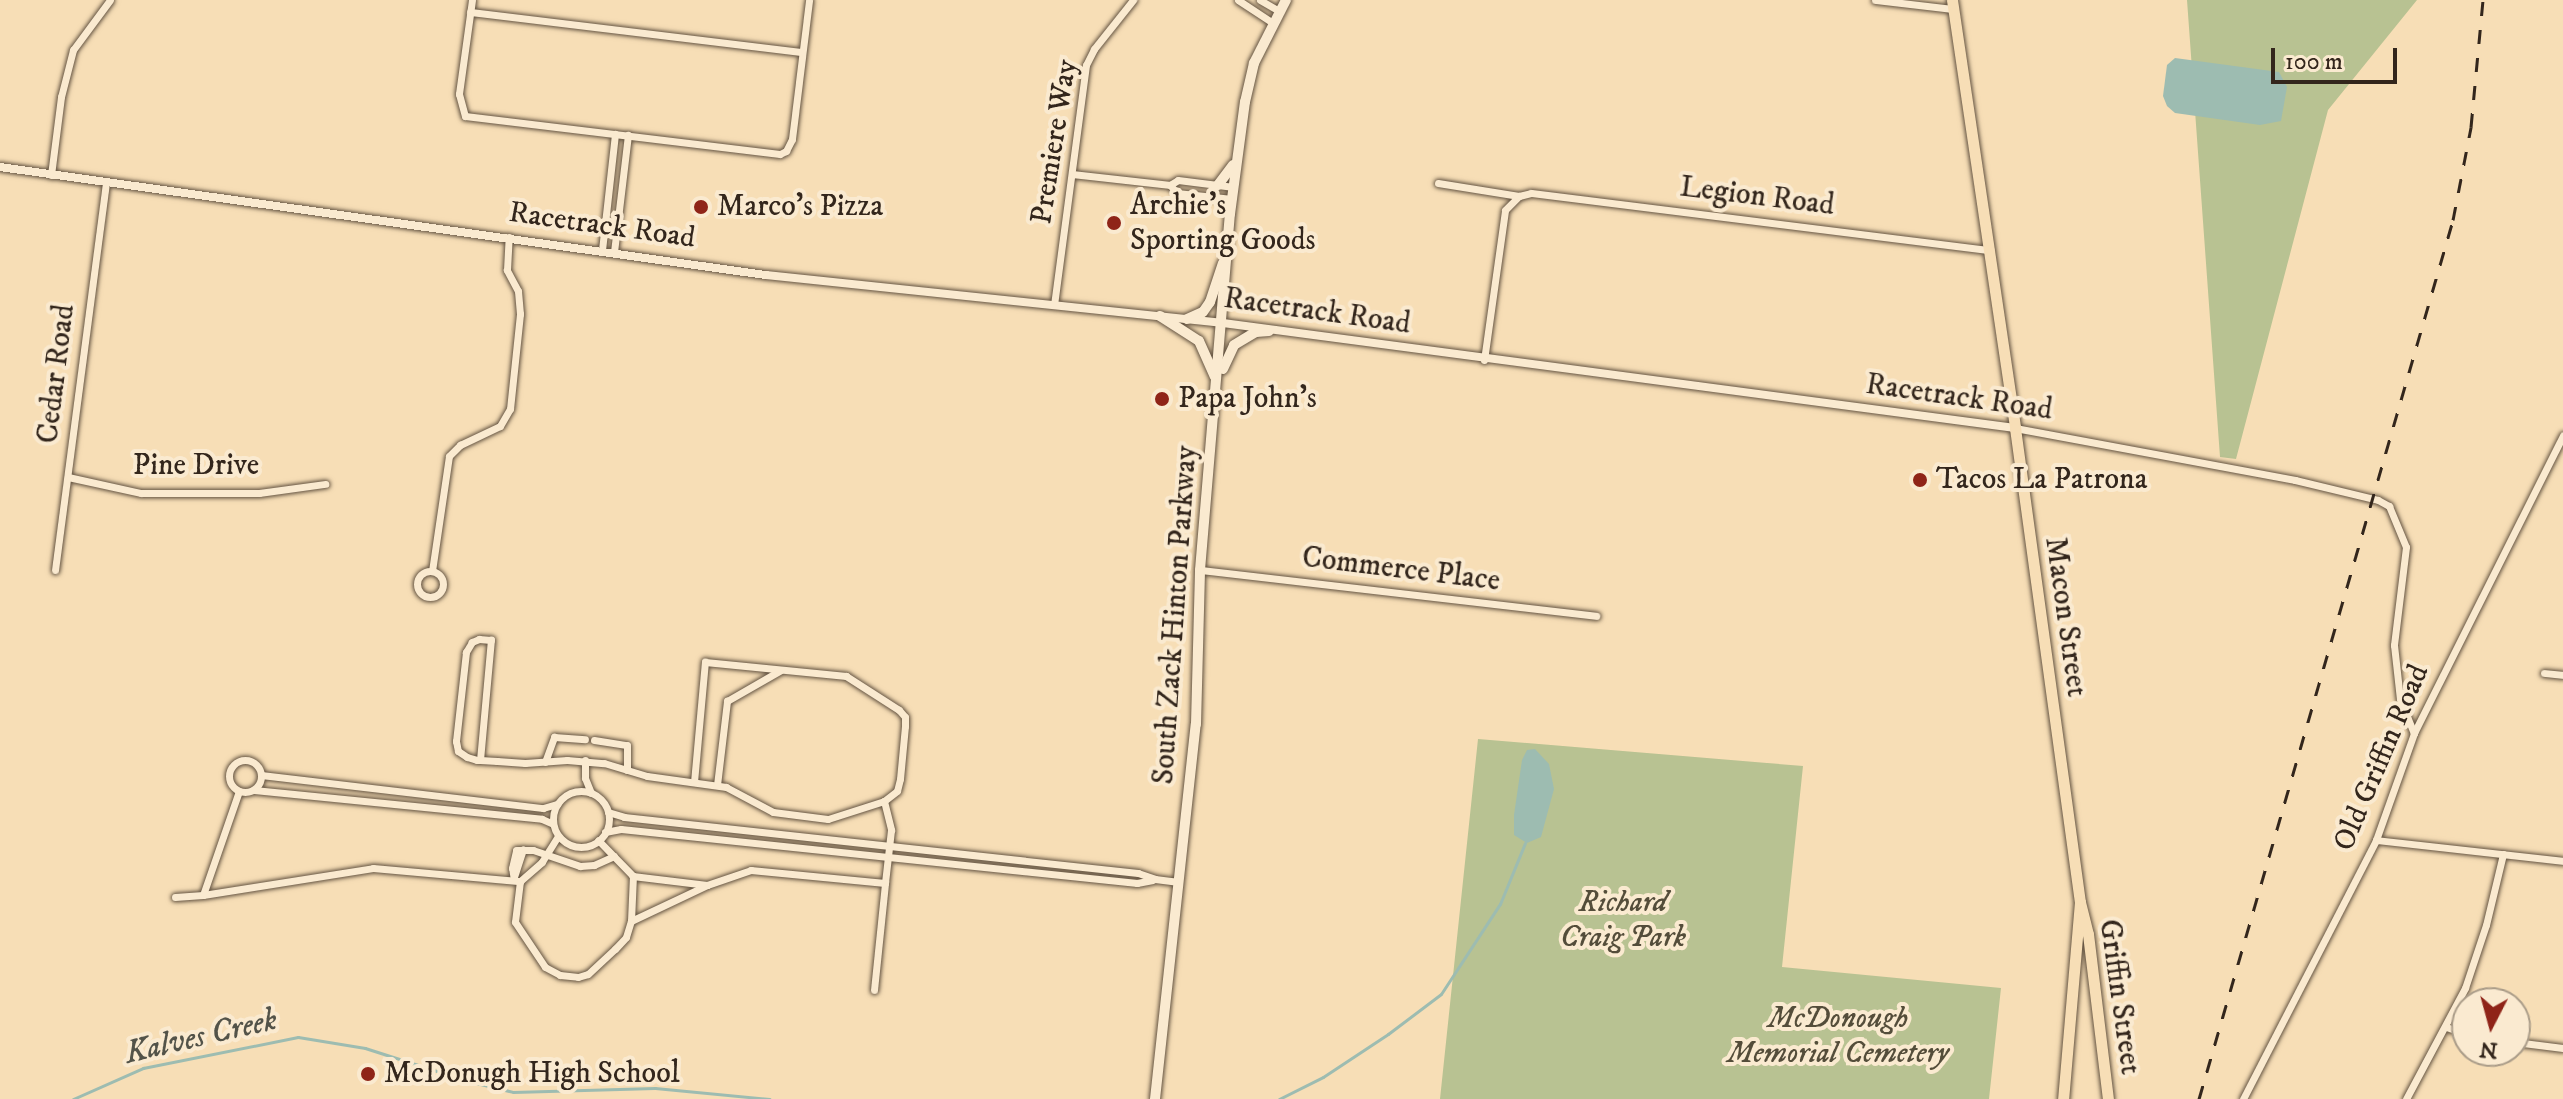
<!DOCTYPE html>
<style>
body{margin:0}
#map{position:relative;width:2563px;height:1099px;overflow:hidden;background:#f7deb6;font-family:"IM FELL DW Pica",serif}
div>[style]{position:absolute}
.green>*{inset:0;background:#b8c292}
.water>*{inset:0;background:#9dbcb1}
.stream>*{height:3px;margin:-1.5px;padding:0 1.5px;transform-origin:1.5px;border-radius:1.5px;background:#9dbcb1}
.roads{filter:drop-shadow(0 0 2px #645442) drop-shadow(0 0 2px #645442)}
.minor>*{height:7px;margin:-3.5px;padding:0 3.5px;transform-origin:3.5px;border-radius:3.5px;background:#faead0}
.minor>.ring{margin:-3.5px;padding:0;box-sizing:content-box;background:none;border:7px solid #faead0;border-radius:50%}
.tertiary>*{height:8px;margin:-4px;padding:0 4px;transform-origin:4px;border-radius:4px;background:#faead0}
.secondary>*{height:10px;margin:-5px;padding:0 5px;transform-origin:5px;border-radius:5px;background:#faead0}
.primary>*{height:11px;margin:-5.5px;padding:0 5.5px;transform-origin:5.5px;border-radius:5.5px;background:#f7deb6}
.rail>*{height:3px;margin-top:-1.5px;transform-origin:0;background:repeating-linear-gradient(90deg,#33261c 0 14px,transparent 0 28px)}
.dots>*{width:22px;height:22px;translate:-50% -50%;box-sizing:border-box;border:4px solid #faead0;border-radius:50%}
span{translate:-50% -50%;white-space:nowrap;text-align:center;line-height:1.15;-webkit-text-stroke:8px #faead0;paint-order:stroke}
.street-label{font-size:30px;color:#33261c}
.poi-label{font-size:30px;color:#33261c}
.left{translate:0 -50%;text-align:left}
.park-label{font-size:30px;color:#544d3a;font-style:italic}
.water-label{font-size:32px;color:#535349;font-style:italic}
.north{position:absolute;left:2451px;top:987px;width:80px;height:80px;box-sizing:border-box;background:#faead0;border:2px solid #aa9c88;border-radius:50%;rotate:186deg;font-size:22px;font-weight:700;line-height:32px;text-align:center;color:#33261c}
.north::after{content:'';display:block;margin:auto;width:28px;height:36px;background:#8f2418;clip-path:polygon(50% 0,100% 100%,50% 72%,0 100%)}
.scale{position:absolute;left:2271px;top:48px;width:126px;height:36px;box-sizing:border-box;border:4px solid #33261c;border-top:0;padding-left:10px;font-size:24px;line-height:28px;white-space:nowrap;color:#33261c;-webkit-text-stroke:6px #faead0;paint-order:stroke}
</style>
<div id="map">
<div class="green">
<div style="clip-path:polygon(2187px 0,2417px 0,2328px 110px,2236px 459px,2220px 457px)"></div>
<div style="clip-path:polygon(1478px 739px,1803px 766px,1782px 967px,2001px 988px,1989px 1099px,1440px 1099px)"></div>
</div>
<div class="water">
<div style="clip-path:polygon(2175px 58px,2279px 72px,2287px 87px,2281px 121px,2260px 125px,2175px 113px,2167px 106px,2163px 96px,2167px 65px)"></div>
<div style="clip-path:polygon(1535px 749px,1549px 764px,1554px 789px,1541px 837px,1527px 843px,1514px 835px,1514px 815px,1522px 760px,1527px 750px)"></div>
</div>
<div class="stream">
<div style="left:73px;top:1099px;width:77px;rotate:-23.9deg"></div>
<div style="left:143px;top:1068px;width:158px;rotate:-11.3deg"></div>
<div style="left:298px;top:1037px;width:68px;rotate:9.3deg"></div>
<div style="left:365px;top:1048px;width:108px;rotate:17.8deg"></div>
<div style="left:468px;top:1081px;width:46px;rotate:13.7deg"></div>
<div style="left:513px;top:1092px;width:142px;rotate:-1.6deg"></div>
<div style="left:655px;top:1088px;width:115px;rotate:5.5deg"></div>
<div style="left:1279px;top:1099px;width:49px;rotate:-26.6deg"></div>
<div style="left:1323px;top:1077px;width:78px;rotate:-33.5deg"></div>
<div style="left:1388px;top:1034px;width:66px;rotate:-37deg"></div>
<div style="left:1441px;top:994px;width:108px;rotate:-56.8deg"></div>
<div style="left:1500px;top:904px;width:66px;rotate:-67.7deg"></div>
</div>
<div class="roads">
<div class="minor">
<div style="left:472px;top:0;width:95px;rotate:97.9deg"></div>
<div style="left:459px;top:94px;width:23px;rotate:75deg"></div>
<div style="left:465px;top:116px;width:317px;rotate:6.9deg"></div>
<div style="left:780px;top:154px;width:7px;rotate:-27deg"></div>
<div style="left:786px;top:151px;width:13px;rotate:-63deg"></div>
<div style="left:792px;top:139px;width:140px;rotate:-83deg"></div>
<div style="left:1238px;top:0;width:42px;rotate:33.3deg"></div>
<div style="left:1260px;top:0;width:22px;rotate:30deg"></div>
<div style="left:1875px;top:0;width:79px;rotate:6.6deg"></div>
<div style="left:470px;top:12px;width:334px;rotate:6.9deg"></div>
<div style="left:1072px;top:174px;width:99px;rotate:6.4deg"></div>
<div style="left:1170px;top:185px;width:9px;rotate:-32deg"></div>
<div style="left:1178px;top:180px;width:56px;rotate:7.1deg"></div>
<div style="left:51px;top:175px;width:79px;rotate:-82.7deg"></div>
<div style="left:61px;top:97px;width:49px;rotate:-75.7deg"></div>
<div style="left:73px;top:50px;width:62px;rotate:-53.5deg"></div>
<div style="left:1438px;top:183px;width:82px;rotate:9.1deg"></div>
<div style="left:1519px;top:196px;width:12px;rotate:-14deg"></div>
<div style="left:1531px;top:193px;width:463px;rotate:7.1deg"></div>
<div style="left:1170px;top:185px;width:11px;rotate:49deg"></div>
<div style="left:1177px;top:193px;width:55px;rotate:6.2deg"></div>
<div style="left:602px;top:250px;width:117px;rotate:-83.6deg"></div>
<div style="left:614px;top:252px;width:118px;rotate:-83.2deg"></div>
<div style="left:1054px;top:305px;width:242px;rotate:-82.4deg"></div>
<div style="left:1086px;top:65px;width:18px;rotate:-63deg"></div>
<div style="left:1094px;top:49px;width:63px;rotate:-51.5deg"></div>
<div style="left:1484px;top:360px;width:151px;rotate:-82deg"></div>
<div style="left:1505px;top:210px;width:20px;rotate:-45deg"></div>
<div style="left:2015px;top:428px;width:285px;rotate:10.5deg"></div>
<div style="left:2295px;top:480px;width:85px;rotate:13.5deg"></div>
<div style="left:2378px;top:500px;width:13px;rotate:29deg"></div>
<div style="left:2389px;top:506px;width:44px;rotate:67.5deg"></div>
<div style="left:2406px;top:547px;width:99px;rotate:97deg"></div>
<div style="left:2394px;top:645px;width:54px;rotate:83.7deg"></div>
<div style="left:2400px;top:699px;width:37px;rotate:68deg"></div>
<div style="left:68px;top:477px;width:75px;rotate:12.4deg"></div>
<div style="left:141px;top:493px;width:118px"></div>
<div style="left:259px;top:493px;width:67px;rotate:-7.8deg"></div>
<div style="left:55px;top:570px;width:389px;rotate:-82.5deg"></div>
<div style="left:1200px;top:570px;width:399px;rotate:6.6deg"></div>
<div class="ring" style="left:417px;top:571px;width:19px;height:19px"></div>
<div style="left:432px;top:571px;width:116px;rotate:-81.6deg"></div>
<div style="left:449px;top:456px;width:16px;rotate:-45deg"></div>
<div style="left:460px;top:445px;width:44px;rotate:-25.4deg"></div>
<div style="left:500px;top:426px;width:20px;rotate:-60deg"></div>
<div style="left:510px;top:409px;width:96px;rotate:-84deg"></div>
<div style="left:520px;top:314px;width:23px;rotate:-95deg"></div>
<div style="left:518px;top:291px;width:24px;rotate:-118deg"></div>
<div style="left:507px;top:270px;width:33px;rotate:-87deg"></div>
<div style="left:2544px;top:673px;width:19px;rotate:6deg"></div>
<div style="left:594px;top:740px;width:33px;rotate:9deg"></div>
<div style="left:627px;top:745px;width:25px;rotate:90deg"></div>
<div class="ring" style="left:229px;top:760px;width:25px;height:25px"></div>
<div style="left:480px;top:760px;width:121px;rotate:-84.8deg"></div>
<div style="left:491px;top:640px;width:12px;rotate:-175deg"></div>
<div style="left:479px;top:639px;width:8px;rotate:157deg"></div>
<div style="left:472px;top:642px;width:12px;rotate:121deg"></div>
<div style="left:466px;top:652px;width:90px;rotate:96.4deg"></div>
<div style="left:456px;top:741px;width:10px;rotate:79deg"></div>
<div style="left:458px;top:751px;width:11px;rotate:34deg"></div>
<div style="left:467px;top:757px;width:10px;rotate:17deg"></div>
<div style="left:477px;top:760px;width:3px"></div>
<div style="left:480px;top:760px;width:17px;rotate:3deg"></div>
<div style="left:497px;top:761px;width:28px;rotate:4deg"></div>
<div style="left:525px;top:763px;width:42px;rotate:-4.1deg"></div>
<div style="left:567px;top:760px;width:37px;rotate:5deg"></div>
<div style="left:604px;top:763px;width:45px;rotate:16.8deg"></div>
<div style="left:647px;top:776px;width:80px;rotate:7.9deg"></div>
<div style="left:726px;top:787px;width:53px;rotate:28deg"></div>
<div style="left:773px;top:812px;width:55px;rotate:7.3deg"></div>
<div style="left:828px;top:819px;width:59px;rotate:-17.8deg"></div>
<div style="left:884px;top:801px;width:30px;rotate:76deg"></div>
<div style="left:891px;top:830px;width:53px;rotate:96.5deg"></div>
<div style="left:885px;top:883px;width:135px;rotate:-174.5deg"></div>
<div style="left:751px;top:870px;width:46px;rotate:161.2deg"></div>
<div style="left:585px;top:760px;width:18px;rotate:90deg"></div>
<div style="left:585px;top:778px;width:16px;rotate:68deg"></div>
<div style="left:545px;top:762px;width:27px;rotate:-70deg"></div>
<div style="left:554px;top:737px;width:31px;rotate:4deg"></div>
<div style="left:261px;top:775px;width:284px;rotate:6.7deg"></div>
<div style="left:543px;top:808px;width:15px;rotate:-16deg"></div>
<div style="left:694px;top:782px;width:121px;rotate:-84.8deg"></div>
<div style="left:705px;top:662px;width:142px;rotate:5.7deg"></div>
<div style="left:846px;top:676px;width:63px;rotate:32.7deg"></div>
<div style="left:899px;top:710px;width:9px;rotate:49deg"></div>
<div style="left:905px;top:717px;width:9px;rotate:90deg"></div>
<div style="left:905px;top:726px;width:53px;rotate:95.4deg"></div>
<div style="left:900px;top:779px;width:12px;rotate:104deg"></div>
<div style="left:897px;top:791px;width:16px;rotate:142deg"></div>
<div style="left:717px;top:785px;width:85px;rotate:-83.2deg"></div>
<div style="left:727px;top:701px;width:62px;rotate:-29.9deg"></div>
<div style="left:254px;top:790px;width:289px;rotate:5.7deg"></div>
<div style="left:542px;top:819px;width:12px;rotate:24deg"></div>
<div style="left:239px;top:791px;width:110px;rotate:109.1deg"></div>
<div style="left:203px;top:895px;width:172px;rotate:-9deg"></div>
<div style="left:373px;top:868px;width:148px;rotate:5.1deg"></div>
<div class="ring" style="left:553px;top:791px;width:49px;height:49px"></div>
<div style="left:608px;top:812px;width:17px;rotate:17deg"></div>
<div style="left:624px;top:817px;width:517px;rotate:6.22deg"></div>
<div style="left:1138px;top:873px;width:18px;rotate:19deg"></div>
<div style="left:1155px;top:879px;width:24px;rotate:7deg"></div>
<div style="left:605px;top:832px;width:16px;rotate:-11deg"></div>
<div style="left:621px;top:829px;width:519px;rotate:5.97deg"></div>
<div style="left:1137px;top:883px;width:16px;rotate:-11deg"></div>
<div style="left:558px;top:836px;width:31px;rotate:122deg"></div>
<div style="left:542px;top:862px;width:29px;rotate:139deg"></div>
<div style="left:520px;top:881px;width:41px;rotate:97deg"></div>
<div style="left:515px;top:922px;width:54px;rotate:56.3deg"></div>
<div style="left:545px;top:967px;width:17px;rotate:28deg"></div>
<div style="left:560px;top:975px;width:18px;rotate:6deg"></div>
<div style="left:578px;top:977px;width:10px;rotate:-17deg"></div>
<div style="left:588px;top:974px;width:37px;rotate:-43deg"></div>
<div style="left:615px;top:949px;width:16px;rotate:-47deg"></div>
<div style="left:626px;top:937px;width:17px;rotate:-73deg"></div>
<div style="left:631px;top:921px;width:45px;rotate:-87.5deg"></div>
<div style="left:633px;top:876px;width:50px;rotate:-134.2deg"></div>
<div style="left:2376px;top:840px;width:188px;rotate:6.4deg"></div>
<div style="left:514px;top:877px;width:29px;rotate:-72deg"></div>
<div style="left:514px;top:880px;width:12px;rotate:-99deg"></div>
<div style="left:512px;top:868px;width:18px;rotate:-77deg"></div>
<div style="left:516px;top:850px;width:17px"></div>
<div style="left:533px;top:850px;width:50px;rotate:18.8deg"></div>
<div style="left:580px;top:866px;width:14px;rotate:-4deg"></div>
<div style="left:594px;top:865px;width:22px;rotate:-24deg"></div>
<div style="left:175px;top:897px;width:28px;rotate:-4deg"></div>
<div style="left:631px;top:921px;width:84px;rotate:-25.3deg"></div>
<div style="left:707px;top:885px;width:75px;rotate:-173.1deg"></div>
<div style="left:874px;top:990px;width:108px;rotate:-84.1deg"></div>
<div style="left:2446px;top:1027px;width:22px;rotate:18deg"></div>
<div style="left:2515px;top:1042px;width:48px;rotate:7.1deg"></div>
<div style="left:2243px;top:1099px;width:291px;rotate:-62.8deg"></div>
<div style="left:2376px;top:840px;width:114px;rotate:-70.4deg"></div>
<div style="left:2414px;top:733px;width:333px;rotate:-63.4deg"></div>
<div style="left:2406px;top:1099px;width:126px;rotate:-62deg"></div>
<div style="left:2465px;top:988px;width:66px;rotate:-71.6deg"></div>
<div style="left:2486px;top:925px;width:73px;rotate:-76.5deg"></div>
</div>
<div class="tertiary">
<div style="left:0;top:167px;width:774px;rotate:8.03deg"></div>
<div style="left:766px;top:275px;width:460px;rotate:6deg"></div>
<div style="left:1223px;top:323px;width:799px;rotate:7.55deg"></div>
</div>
<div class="secondary">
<div style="left:1218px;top:185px;width:25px;rotate:-53deg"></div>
<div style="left:1160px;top:316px;width:46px;rotate:32.7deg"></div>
<div style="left:1199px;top:341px;width:39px;rotate:66deg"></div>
<div style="left:1187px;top:319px;width:17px;rotate:-24deg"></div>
<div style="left:1203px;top:312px;width:12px;rotate:-55deg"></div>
<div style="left:1210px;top:302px;width:41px;rotate:-71.6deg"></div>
<div style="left:1223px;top:369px;width:26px;rotate:-65deg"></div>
<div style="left:1234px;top:345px;width:26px;rotate:-31deg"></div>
<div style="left:1256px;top:332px;width:13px;rotate:-4deg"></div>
<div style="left:1155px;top:1099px;width:377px;rotate:-83.8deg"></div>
<div style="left:1196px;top:724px;width:154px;rotate:-88.5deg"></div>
<div style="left:1200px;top:570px;width:357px;rotate:-85.2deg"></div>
<div style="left:1230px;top:214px;width:113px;rotate:-82.4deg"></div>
<div style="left:1245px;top:102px;width:40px;rotate:-77deg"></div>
<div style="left:1254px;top:63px;width:71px;rotate:-63.1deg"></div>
</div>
<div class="primary">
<div style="left:1952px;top:0;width:433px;rotate:81.6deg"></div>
<div style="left:2015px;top:428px;width:478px;rotate:82.2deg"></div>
<div style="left:2080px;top:902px;width:198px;rotate:94.9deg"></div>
<div style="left:2080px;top:902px;width:33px;rotate:76deg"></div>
<div style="left:2088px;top:934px;width:166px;rotate:83.1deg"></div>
</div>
</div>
<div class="rail">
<div style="left:2199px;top:1099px;width:915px;rotate:-73.88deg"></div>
<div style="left:2453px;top:220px;width:95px;rotate:-79deg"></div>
<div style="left:2471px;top:127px;width:128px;rotate:-84.6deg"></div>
</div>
<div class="dots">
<div style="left:701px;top:207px;background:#8f2418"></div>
<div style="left:1114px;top:223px;background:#8f2418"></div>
<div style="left:1162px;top:399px;background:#8f2418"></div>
<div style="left:1920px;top:480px;background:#8f2418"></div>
<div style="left:368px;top:1074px;background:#8f2418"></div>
</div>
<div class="street-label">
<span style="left:1055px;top:142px;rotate:-81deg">Premiere Way</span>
<span style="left:1757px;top:197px;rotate:7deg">Legion Road</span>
<span style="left:602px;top:226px;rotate:8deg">Racetrack Road</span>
<span style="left:1317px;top:312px;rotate:8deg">Racetrack Road</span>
<span style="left:57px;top:374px;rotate:-83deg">Cedar Road</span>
<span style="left:1959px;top:398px;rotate:8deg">Racetrack Road</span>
<span style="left:196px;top:466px">Pine Drive</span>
<span style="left:1401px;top:570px;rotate:7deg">Commerce Place</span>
<span style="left:1176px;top:615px;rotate:-86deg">South Zack Hinton Parkway</span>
<span style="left:2065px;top:617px;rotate:82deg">Macon Street</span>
<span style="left:2382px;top:758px;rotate:-67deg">Old Griffin Road</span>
<span style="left:2119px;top:997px;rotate:82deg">Griffin Street</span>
</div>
<div class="poi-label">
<span class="left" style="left:1130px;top:223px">Archie's<br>Sporting Goods</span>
<span class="left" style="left:717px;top:207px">Marco's Pizza</span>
<span class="left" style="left:1178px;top:399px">Papa John's</span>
<span class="left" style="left:1936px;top:480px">Tacos La Patrona</span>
<span class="left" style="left:384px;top:1074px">McDonugh High School</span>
</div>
<div class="park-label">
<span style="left:1623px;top:920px">Richard<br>Craig Park</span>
<span style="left:1838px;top:1036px">McDonough<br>Memorial Cemetery</span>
</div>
<div class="water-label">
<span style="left:201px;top:1037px;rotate:-13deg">Kalves Creek</span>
</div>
<div class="north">N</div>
<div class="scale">100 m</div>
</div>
